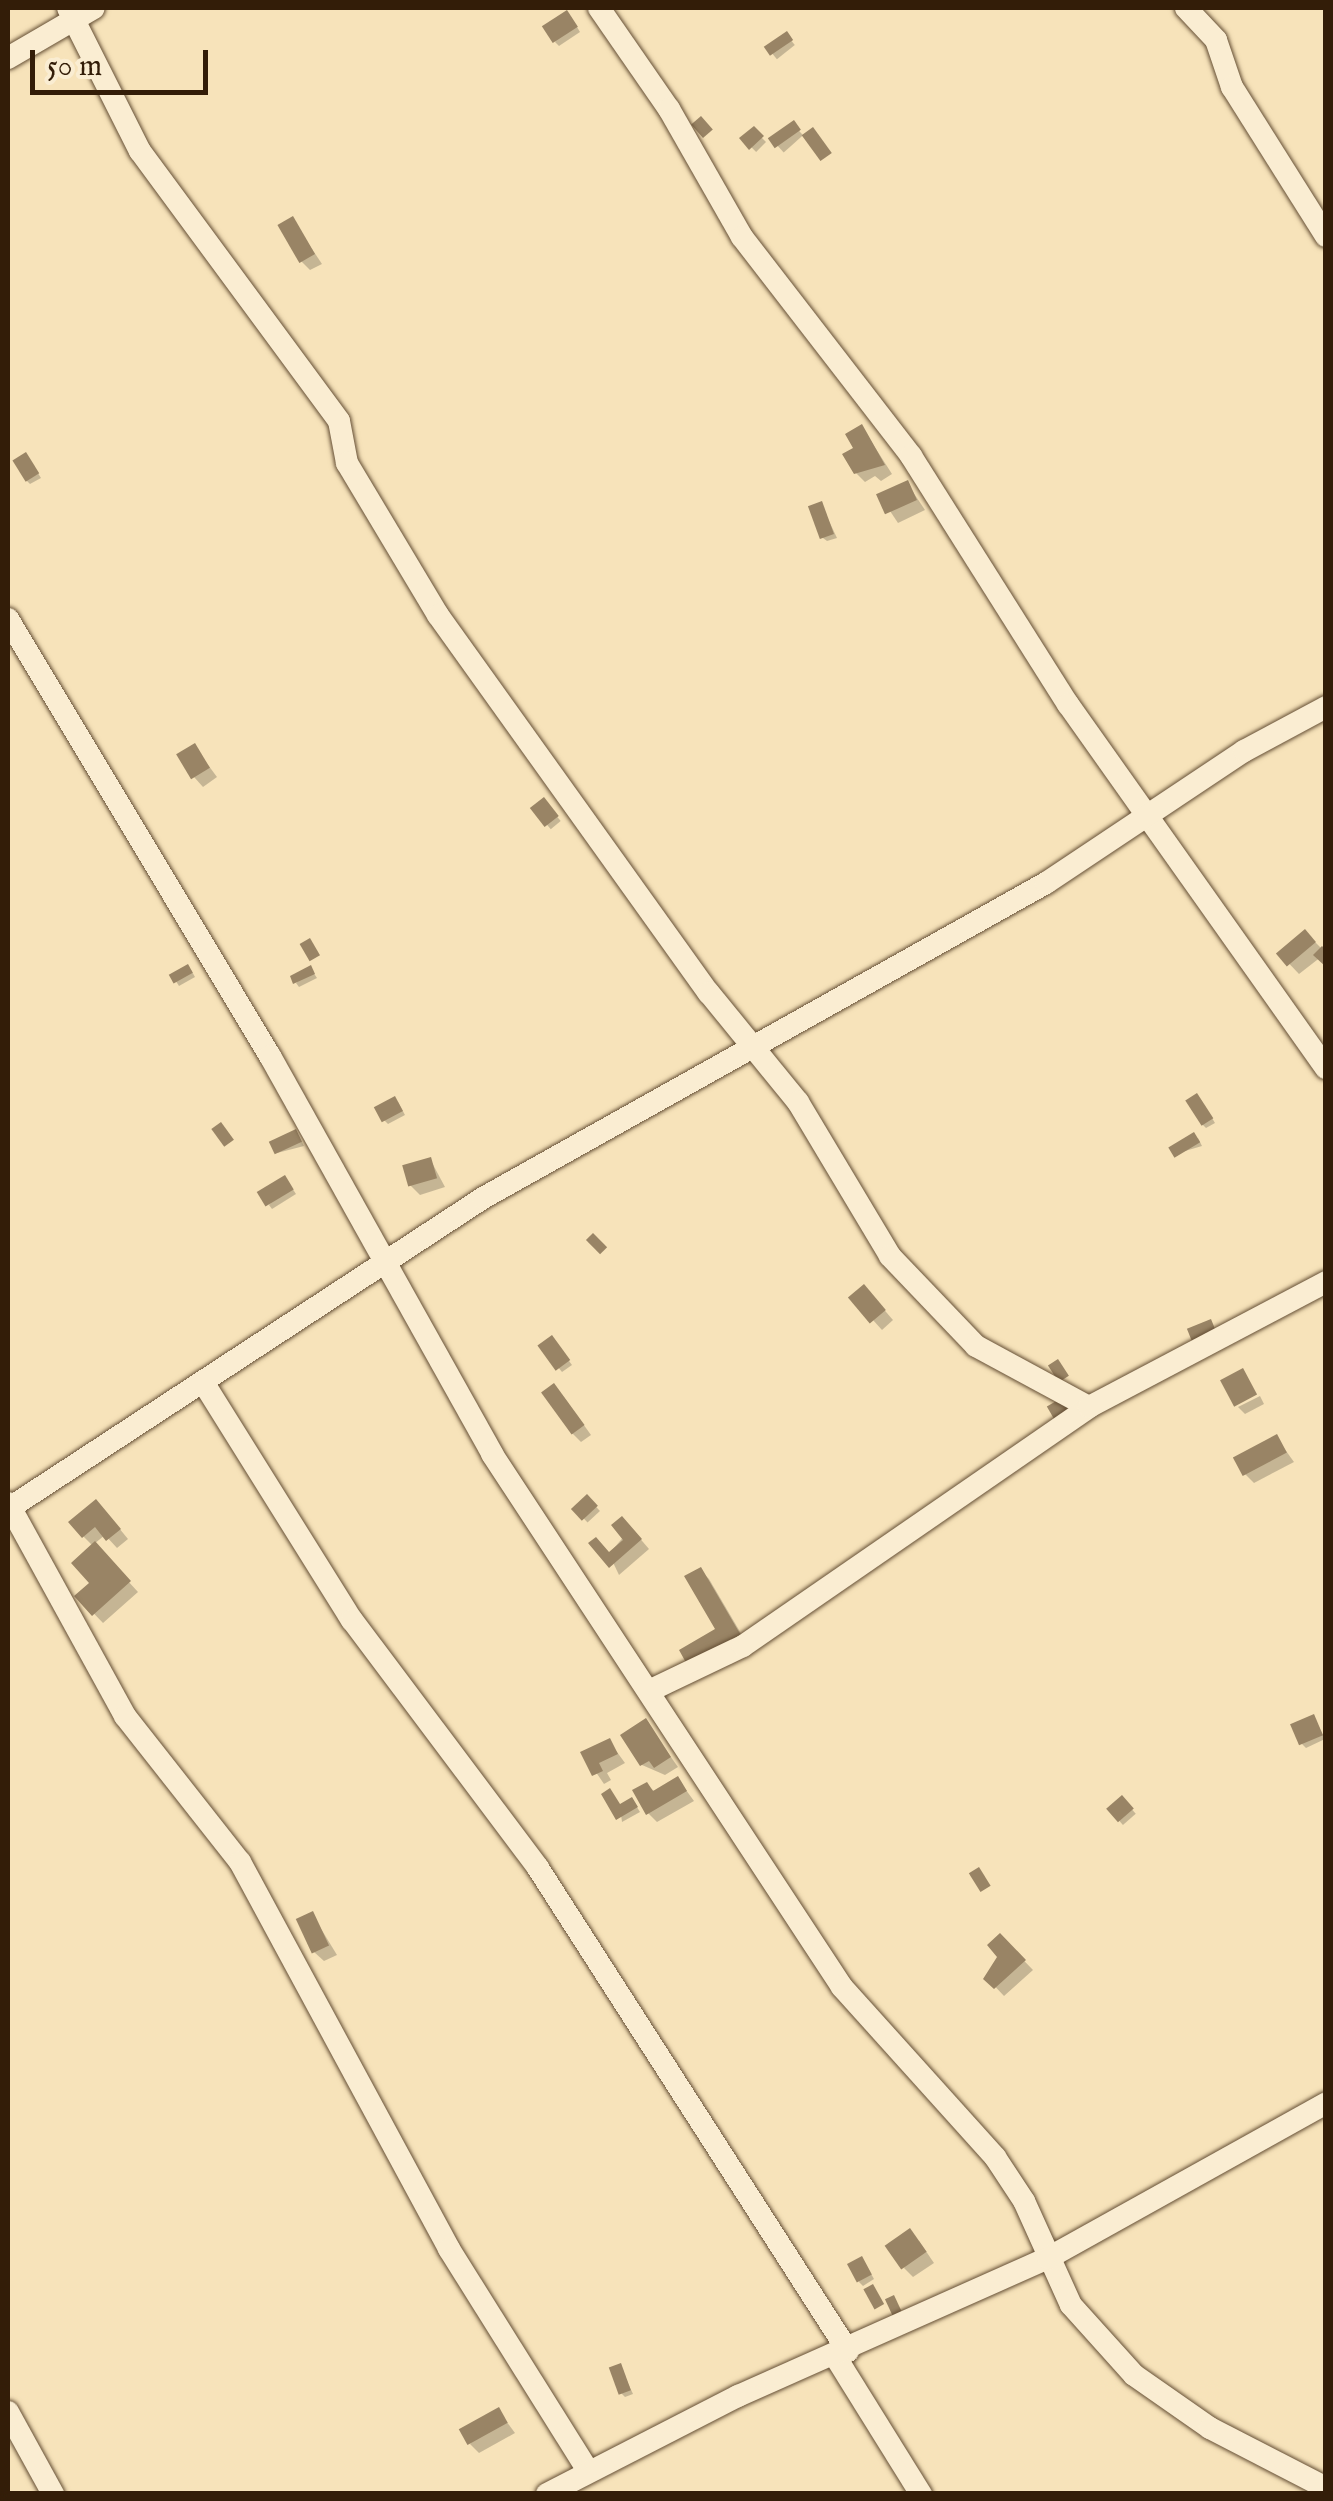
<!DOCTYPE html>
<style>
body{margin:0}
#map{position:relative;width:1333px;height:2501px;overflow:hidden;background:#f7e3ba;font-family:"IM FELL English",serif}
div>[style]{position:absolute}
.shadow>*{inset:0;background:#0003;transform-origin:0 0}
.building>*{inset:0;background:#998465;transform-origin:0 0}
.roads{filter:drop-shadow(0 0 2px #644e34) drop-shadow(0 0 2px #644e34)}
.minor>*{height:22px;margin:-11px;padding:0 11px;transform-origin:11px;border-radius:11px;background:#faedd2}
span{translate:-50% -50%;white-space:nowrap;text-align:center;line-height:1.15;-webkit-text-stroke:10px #faedd2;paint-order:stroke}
.frame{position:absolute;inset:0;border:10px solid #331d08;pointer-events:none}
.scale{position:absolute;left:30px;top:50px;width:178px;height:45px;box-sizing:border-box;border:5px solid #331d08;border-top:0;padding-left:12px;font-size:30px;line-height:35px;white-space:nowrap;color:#331d08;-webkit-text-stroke:8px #faedd2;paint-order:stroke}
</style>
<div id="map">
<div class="shadow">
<div style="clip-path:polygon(571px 17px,580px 32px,559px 46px,555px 42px)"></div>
<div style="left:786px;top:34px;width:14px;height:23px;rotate:51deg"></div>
<div style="left:793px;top:124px;width:15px;height:26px;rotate:48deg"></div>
<div style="left:754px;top:130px;width:17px;height:14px;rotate:45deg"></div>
<div style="clip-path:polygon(292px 219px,322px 264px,310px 270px,301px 261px)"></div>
<div style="clip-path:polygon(862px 427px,892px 474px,881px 481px,875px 476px,865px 482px,856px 473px)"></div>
<div style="clip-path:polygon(29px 459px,41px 478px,30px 484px,26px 480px)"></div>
<div style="clip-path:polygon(907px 483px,925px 510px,898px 523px,880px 496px)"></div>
<div style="clip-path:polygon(821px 504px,837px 538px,827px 541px,823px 538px)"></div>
<div style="clip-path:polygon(194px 746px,217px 777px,203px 787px,194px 777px)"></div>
<div style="left:544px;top:801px;width:26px;height:13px;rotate:50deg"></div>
<div style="clip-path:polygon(1305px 932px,1326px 953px,1299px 974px,1280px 954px)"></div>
<div style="clip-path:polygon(311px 969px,317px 978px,299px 987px,296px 983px)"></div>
<div style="clip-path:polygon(191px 970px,195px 977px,179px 986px,172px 975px)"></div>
<div style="clip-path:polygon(1201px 1100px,1215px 1123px,1206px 1128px,1203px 1125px)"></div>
<div style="clip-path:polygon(398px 1102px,405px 1115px,388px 1124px,384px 1120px)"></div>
<div style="clip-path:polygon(299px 1136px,304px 1146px,277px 1153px)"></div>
<div style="clip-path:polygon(1198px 1138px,1202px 1146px,1175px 1154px)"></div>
<div style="clip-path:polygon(430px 1159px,445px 1187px,420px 1195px,410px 1185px)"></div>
<div style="clip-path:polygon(288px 1182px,296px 1194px,272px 1209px,269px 1205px)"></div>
<div style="clip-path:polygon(873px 1297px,893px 1320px,882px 1330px,853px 1298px)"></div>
<div style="clip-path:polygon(555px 1342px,572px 1365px,562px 1372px,541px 1346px)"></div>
<div style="clip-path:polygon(563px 1396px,591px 1435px,581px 1442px,572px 1433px)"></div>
<div style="clip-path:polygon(1260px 1396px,1264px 1404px,1245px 1414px,1238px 1407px)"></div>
<div style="clip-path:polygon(1276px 1437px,1294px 1462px,1254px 1483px,1245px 1474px)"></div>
<div style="left:587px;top:1497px;width:19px;height:17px;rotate:47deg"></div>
<div style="clip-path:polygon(105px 1511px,128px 1539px,117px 1548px,105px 1535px,94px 1544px,138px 1592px,103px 1623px,78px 1597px,92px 1583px,93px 1546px,83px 1536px)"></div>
<div style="clip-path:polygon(631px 1528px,649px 1549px,619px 1575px,609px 1554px)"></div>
<div style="clip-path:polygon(700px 1570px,709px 1579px,749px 1647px,718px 1630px)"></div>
<div style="clip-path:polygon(1314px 1717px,1325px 1739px,1306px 1748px,1302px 1744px)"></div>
<div style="clip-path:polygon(646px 1722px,678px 1767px,665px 1775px,642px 1765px)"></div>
<div style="clip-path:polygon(609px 1741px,625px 1763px,607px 1773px,611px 1780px,604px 1784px,583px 1753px)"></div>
<div style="clip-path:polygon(678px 1779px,694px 1801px,657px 1822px,648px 1813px,647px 1785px,655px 1792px)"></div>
<div style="left:1122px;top:1798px;width:21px;height:17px;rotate:49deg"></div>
<div style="clip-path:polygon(635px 1804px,640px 1812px,622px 1822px,620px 1807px)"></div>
<div style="clip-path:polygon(312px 1914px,337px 1955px,324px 1961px,314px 1952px)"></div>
<div style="clip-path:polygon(1000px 1936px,1033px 1970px,1004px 1996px,987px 1978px,1000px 1956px)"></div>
<div style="clip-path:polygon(919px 2241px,934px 2263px,913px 2277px,904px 2268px)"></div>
<div style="clip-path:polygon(865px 2263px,874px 2279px,863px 2286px,859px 2282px)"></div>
<div style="clip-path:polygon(620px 2366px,633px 2394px,625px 2397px,621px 2393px)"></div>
<div style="clip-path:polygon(498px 2410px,515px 2433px,479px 2453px,470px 2444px)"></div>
</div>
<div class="building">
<div style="left:567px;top:10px;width:20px;height:30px;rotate:57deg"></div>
<div style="left:787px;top:31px;width:11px;height:28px;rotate:56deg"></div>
<div style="left:701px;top:116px;width:18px;height:13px;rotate:49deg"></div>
<div style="left:794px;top:120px;width:12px;height:32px;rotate:55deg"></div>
<div style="clip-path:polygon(754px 126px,764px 136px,749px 150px,739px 138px)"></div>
<div style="left:813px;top:127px;width:32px;height:14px;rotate:54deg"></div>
<div style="left:293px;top:216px;width:44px;height:18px;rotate:60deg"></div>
<div style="clip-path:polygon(862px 424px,885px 465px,854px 474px,842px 454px,853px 448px,845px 434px)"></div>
<div style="left:26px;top:452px;width:25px;height:16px;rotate:58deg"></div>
<div style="left:908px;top:480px;width:22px;height:35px;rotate:66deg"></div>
<div style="left:822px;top:501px;width:35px;height:15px;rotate:70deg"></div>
<div style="left:195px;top:743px;width:29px;height:22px;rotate:59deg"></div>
<div style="left:544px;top:797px;width:24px;height:18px;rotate:52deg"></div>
<div style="left:1305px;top:929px;width:17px;height:38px;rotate:50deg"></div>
<div style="left:310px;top:938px;width:20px;height:12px;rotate:60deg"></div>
<div style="clip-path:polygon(1322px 946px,1326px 950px,1326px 967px,1313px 955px)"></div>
<div style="left:188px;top:964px;width:10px;height:22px;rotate:61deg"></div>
<div style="clip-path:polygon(311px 965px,315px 974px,293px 984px,290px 976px)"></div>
<div style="left:1197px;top:1093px;width:30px;height:14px;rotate:57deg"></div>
<div style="left:395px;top:1096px;width:17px;height:24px;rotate:62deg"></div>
<div style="left:221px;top:1122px;width:22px;height:12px;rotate:54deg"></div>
<div style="left:296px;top:1129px;width:14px;height:30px;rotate:65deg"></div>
<div style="left:1194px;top:1132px;width:12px;height:30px;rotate:59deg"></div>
<div style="left:431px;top:1157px;width:22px;height:30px;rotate:74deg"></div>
<div style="left:285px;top:1175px;width:17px;height:33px;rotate:59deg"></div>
<div style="left:593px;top:1233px;width:20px;height:10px;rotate:45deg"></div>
<div style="left:864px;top:1284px;width:34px;height:21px;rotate:50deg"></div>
<div style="left:1211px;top:1319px;width:18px;height:26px;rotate:68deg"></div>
<div style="left:552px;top:1335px;width:31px;height:18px;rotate:54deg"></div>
<div style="left:1058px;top:1359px;width:20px;height:12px;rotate:57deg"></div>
<div style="left:1243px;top:1368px;width:30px;height:26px;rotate:62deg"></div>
<div style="left:554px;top:1383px;width:52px;height:16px;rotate:54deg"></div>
<div style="left:1065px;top:1396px;width:16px;height:21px;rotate:60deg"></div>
<div style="left:1277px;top:1434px;width:21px;height:50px;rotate:62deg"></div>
<div style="left:587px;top:1494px;width:16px;height:22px;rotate:47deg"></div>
<div style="clip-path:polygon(96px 1499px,121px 1529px,106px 1541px,95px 1527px,82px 1538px,68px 1522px)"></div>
<div style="clip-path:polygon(622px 1516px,642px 1539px,609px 1568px,588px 1543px,596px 1537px,609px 1552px,623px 1540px,611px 1525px)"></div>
<div style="clip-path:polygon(95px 1541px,131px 1581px,92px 1616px,74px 1596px,89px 1583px,71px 1563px)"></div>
<div style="clip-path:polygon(701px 1567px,742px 1637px,689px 1668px,679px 1650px,715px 1629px,684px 1576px)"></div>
<div style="left:1314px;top:1714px;width:23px;height:26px;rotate:67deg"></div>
<div style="clip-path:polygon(646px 1718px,671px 1757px,654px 1768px,649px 1761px,640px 1766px,620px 1735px)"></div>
<div style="clip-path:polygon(610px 1738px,618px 1754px,599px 1763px,603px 1771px,592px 1776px,580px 1752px)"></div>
<div style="clip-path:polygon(678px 1776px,687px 1791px,646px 1815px,632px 1790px,647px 1782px,653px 1791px)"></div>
<div style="clip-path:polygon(610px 1788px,620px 1804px,632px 1797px,638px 1807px,616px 1820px,601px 1794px)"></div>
<div style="left:1122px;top:1795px;width:18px;height:21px;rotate:49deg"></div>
<div style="left:979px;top:1867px;width:22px;height:12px;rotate:58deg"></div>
<div style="left:313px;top:1911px;width:38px;height:19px;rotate:65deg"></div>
<div style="clip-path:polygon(1000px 1933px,1026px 1960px,994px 1989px,983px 1979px,997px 1957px,987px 1945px)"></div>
<div style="left:910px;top:2228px;width:29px;height:31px;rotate:55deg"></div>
<div style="left:862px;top:2256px;width:21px;height:17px;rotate:62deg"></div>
<div style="left:873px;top:2284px;width:23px;height:11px;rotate:61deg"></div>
<div style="left:894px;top:2295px;width:19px;height:10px;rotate:65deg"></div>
<div style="left:621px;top:2363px;width:29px;height:13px;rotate:70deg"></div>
<div style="left:499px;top:2407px;width:18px;height:46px;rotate:61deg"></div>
</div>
<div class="roads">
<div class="minor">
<div style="left:68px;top:8px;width:160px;rotate:63.3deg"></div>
<div style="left:140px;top:151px;width:335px;rotate:53.6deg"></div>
<div style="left:339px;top:421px;width:43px;rotate:79.2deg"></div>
<div style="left:347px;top:463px;width:177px;rotate:59.1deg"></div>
<div style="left:438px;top:615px;width:465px;rotate:54.4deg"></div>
<div style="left:709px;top:993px;width:141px;rotate:50.8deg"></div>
<div style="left:798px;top:1102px;width:179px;rotate:59.1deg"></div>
<div style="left:890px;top:1256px;width:124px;rotate:46.3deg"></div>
<div style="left:976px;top:1346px;width:128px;rotate:28.4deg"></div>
<div style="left:599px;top:8px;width:123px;rotate:55.3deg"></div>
<div style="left:669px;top:109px;width:147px;rotate:60.3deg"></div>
<div style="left:742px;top:237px;width:277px;rotate:52.3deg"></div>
<div style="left:911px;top:456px;width:294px;rotate:57.7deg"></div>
<div style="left:1068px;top:704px;width:446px;rotate:54.7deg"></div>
<div style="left:1186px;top:8px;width:44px;rotate:46.8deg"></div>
<div style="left:1216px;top:40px;width:50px;rotate:71.2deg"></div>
<div style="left:1232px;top:87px;width:176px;rotate:57.8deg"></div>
<div style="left:8px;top:58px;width:99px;rotate:-30.2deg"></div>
<div style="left:8px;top:619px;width:510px;rotate:59.06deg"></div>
<div style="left:270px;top:1056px;width:456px;rotate:60.8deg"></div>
<div style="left:492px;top:1454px;width:638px;rotate:56.71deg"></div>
<div style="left:842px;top:1987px;width:229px;rotate:48deg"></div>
<div style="left:995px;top:2157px;width:53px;rotate:56.6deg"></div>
<div style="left:1024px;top:2201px;width:114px;rotate:65.7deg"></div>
<div style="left:1071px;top:2305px;width:94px;rotate:48deg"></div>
<div style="left:1134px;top:2375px;width:93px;rotate:34.9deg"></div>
<div style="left:1210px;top:2428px;width:131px;rotate:27.3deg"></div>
<div style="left:203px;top:1382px;width:281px;rotate:58deg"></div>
<div style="left:352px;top:1620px;width:310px;rotate:53.1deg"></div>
<div style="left:538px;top:1868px;width:574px;rotate:57.31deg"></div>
<div style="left:8px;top:1503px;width:243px;rotate:61.2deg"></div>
<div style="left:125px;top:1716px;width:186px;rotate:51.8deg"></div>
<div style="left:240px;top:1862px;width:440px;rotate:61.6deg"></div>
<div style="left:449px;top:2249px;width:260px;rotate:57.9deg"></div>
<div style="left:8px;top:1509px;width:568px;rotate:-33.21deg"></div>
<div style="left:483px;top:1198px;width:645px;rotate:-29.23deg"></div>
<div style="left:1046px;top:883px;width:238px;rotate:-33.7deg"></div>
<div style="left:1244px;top:751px;width:93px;rotate:-28.2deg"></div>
<div style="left:649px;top:1691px;width:104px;rotate:-25.6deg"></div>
<div style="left:743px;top:1646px;width:421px;rotate:-34.6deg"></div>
<div style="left:1089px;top:1407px;width:268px;rotate:-27.8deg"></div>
<div style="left:835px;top:2356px;width:163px;rotate:58.1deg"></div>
<div style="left:8px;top:2412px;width:94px;rotate:61.2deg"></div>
<div style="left:547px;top:2494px;width:215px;rotate:-27.2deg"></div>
<div style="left:738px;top:2396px;width:339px;rotate:-24deg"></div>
<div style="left:1048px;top:2258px;width:318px;rotate:-29.1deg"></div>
</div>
</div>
<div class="frame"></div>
<div class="scale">50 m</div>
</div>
